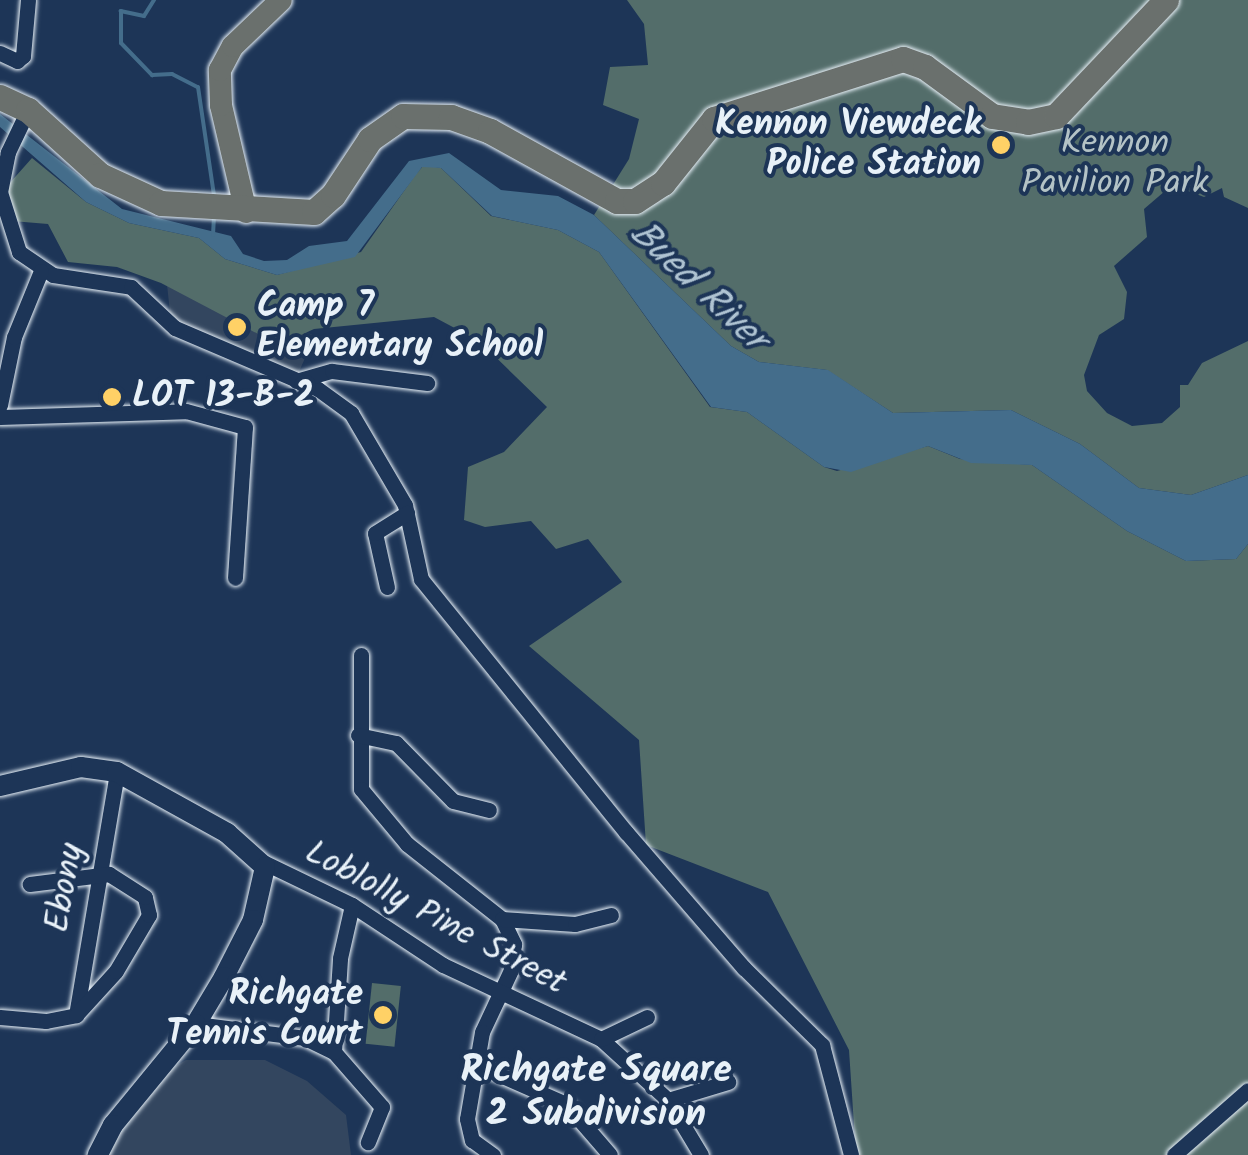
<!DOCTYPE html>
<style>
body{margin:0}
#map{position:relative;width:1248px;height:1155px;overflow:hidden;background:#1d3557;font-family:Kalam,sans-serif}
div>[style]{position:absolute}
.built>*{inset:0;background:#33465f}
.green>*{inset:0;background:#536d6a;transform-origin:0 0}
.water>*{inset:0;background:#446d8b}
.stream>*{height:4px;margin:-2px;padding:0 2px;transform-origin:2px;border-radius:2px;background:#446d8b}
.roads{filter:drop-shadow(0 0 2px #e8f1f8) drop-shadow(0 0 2px #e8f1f8)}
.minor>*{height:15px;margin:-7.5px;padding:0 7.5px;transform-origin:7.5px;border-radius:7.5px;background:#1d3557}
.secondary>*{height:20px;margin:-10px;padding:0 10px;transform-origin:10px;border-radius:10px;background:#1d3557}
.primary>*{height:22px;margin:-11px;padding:0 11px;transform-origin:11px;border-radius:11px;background:#6a706d}
.trunk>*{height:25px;margin:-12.5px;padding:0 12.5px;transform-origin:12.5px;border-radius:12.5px;background:#6a706d}
.dots>*{width:28px;height:28px;translate:-50% -50%;box-sizing:border-box;border:5px solid #1d3557;border-radius:50%}
span{translate:-50% -50%;white-space:nowrap;text-align:center;line-height:1.15;-webkit-text-stroke:8px #1d3557;paint-order:stroke}
.poi-label{font-size:35px;color:#e8f1f8;font-weight:700}
.right{translate:-100% -50%;text-align:right}
.left{translate:0 -50%;text-align:left}
.park-label{font-size:35px;color:#b4c3c6}
.street-label{font-size:35px;color:#e8f1f8}
.water-label{font-size:38px;color:#afc3d2;font-style:italic}
.neighbourhood-label{font-size:38px;color:#e8f1f8;font-weight:700}
</style>
<div id="map">
<div class="built">
<div style="clip-path:polygon(166px 275px,315px 336px,297px 376px,171px 322px)"></div>
<div style="clip-path:polygon(186px 1060px,265px 1060px,307px 1081px,346px 1115px,351px 1155px,108px 1155px,109px 1141px,160px 1075px)"></div>
</div>
<div class="green">
<div style="clip-path:polygon(627px 0,1248px 0,1248px 208px,1224px 197px,1222px 188px,1204px 197px,1172px 185px,1144px 209px,1147px 237px,1114px 266px,1127px 292px,1124px 319px,1099px 335px,1084px 375px,1087px 391px,1107px 413px,1132px 426px,1162px 423px,1180px 407px,1180px 385px,1188px 385px,1202px 363px,1248px 341px,1248px 475px,1191px 495px,1139px 488px,1080px 444px,1011px 410px,893px 413px,827px 370px,759px 362px,731px 346px,594px 215px,629px 159px,639px 119px,603px 105px,610px 67px,648px 65px,644px 24px)"></div>
<div style="clip-path:polygon(32px 158px,86px 202px,129px 223px,199px 238px,225px 259px,277px 275px,361px 252px,416px 174px,424px 165px,441px 168px,491px 216px,558px 230px,599px 252px,710px 407px,747px 412px,824px 467px,837px 471px,928px 446px,960px 459px,1032px 465px,1127px 531px,1186px 561px,1236px 559px,1248px 544px,1248px 1155px,856px 1155px,849px 1050px,768px 892px,646px 845px,639px 740px,529px 646px,622px 582px,588px 539px,556px 549px,531px 521px,485px 527px,464px 520px,468px 467px,504px 452px,547px 407px,479px 341px,434px 317px,314px 329px,279px 345px,161px 283px,117px 267px,68px 262px,48px 224px,12px 221px,8px 185px)"></div>
<div style="left:372px;top:983px;width:29px;height:61px;rotate:6deg"></div>
</div>
<div class="water">
<div style="clip-path:polygon(0 114px,122px 209px,231px 236px,243px 254px,264px 261px,287px 260px,309px 246px,347px 241px,409px 161px,449px 153px,501px 190px,558px 196px,594px 215px,731px 346px,759px 362px,828px 370px,893px 413px,1011px 410px,1080px 444px,1139px 488px,1191px 495px,1248px 475px,1248px 544px,1236px 559px,1186px 561px,1127px 531px,1032px 465px,971px 463px,928px 446px,851px 472px,824px 467px,747px 412px,711px 407px,599px 252px,558px 230px,492px 216px,441px 168px,422px 167px,355px 257px,277px 275px,225px 259px,199px 238px,129px 223px,86px 202px,0 127px)"></div>
</div>
<div class="stream">
<div style="left:154px;top:0;width:19px;rotate:122deg"></div>
<div style="left:144px;top:16px;width:24px;rotate:-168deg"></div>
<div style="left:121px;top:11px;width:32px;rotate:90deg"></div>
<div style="left:121px;top:43px;width:45px;rotate:45.9deg"></div>
<div style="left:152px;top:75px;width:20px;rotate:-3deg"></div>
<div style="left:172px;top:74px;width:29px;rotate:27deg"></div>
<div style="left:198px;top:87px;width:110px;rotate:81.6deg"></div>
<div style="left:213px;top:235px;width:20px;rotate:-87deg"></div>
</div>
<div class="roads">
<div class="minor">
<div style="left:0;top:53px;width:19px;rotate:25deg"></div>
<div style="left:17px;top:61px;width:8px;rotate:-40deg"></div>
<div style="left:23px;top:56px;width:56px;rotate:-84.9deg"></div>
<div style="left:28px;top:110px;width:47px;rotate:115.5deg"></div>
<div style="left:8px;top:152px;width:41px;rotate:101.3deg"></div>
<div style="left:0;top:192px;width:63px;rotate:72.4deg"></div>
<div style="left:19px;top:252px;width:41px;rotate:34.1deg"></div>
<div style="left:53px;top:275px;width:79px;rotate:8.7deg"></div>
<div style="left:131px;top:287px;width:60px;rotate:43deg"></div>
<div style="left:175px;top:328px;width:155px;rotate:23.1deg"></div>
<div style="left:318px;top:389px;width:41px;rotate:36deg"></div>
<div style="left:351px;top:413px;width:107px;rotate:59.6deg"></div>
<div style="left:405px;top:505px;width:76px;rotate:77.8deg"></div>
<div style="left:421px;top:579px;width:326px;rotate:51deg"></div>
<div style="left:626px;top:832px;width:180px;rotate:49.1deg"></div>
<div style="left:744px;top:968px;width:110px;rotate:44.6deg"></div>
<div style="left:822px;top:1045px;width:114px;rotate:75.2deg"></div>
<div style="left:296px;top:381px;width:37px;rotate:-16deg"></div>
<div style="left:332px;top:371px;width:96px;rotate:7.2deg"></div>
<div style="left:0;top:405px;width:69px;rotate:-78.4deg"></div>
<div style="left:14px;top:337px;width:71px;rotate:-67.8deg"></div>
<div style="left:0;top:417px;width:186px;rotate:-1.8deg"></div>
<div style="left:186px;top:411px;width:61px;rotate:15.2deg"></div>
<div style="left:245px;top:427px;width:151px;rotate:93.8deg"></div>
<div style="left:387px;top:587px;width:55px;rotate:-102.5deg"></div>
<div style="left:375px;top:533px;width:38px;rotate:-32deg"></div>
<div style="left:361px;top:655px;width:134px;rotate:90deg"></div>
<div style="left:361px;top:789px;width:72px;rotate:50.1deg"></div>
<div style="left:407px;top:844px;width:121px;rotate:38.3deg"></div>
<div style="left:502px;top:919px;width:28px;rotate:64deg"></div>
<div style="left:514px;top:944px;width:26px;rotate:97deg"></div>
<div style="left:511px;top:970px;width:68px;rotate:115.1deg"></div>
<div style="left:482px;top:1032px;width:88px;rotate:99.8deg"></div>
<div style="left:467px;top:1119px;width:22px;rotate:77deg"></div>
<div style="left:472px;top:1140px;width:26px;rotate:36deg"></div>
<div style="left:358px;top:735px;width:39px;rotate:12deg"></div>
<div style="left:396px;top:743px;width:81px;rotate:45.5deg"></div>
<div style="left:453px;top:801px;width:37px;rotate:14deg"></div>
<div style="left:263px;top:862px;width:99px;rotate:25.8deg"></div>
<div style="left:352px;top:905px;width:109px;rotate:33.4deg"></div>
<div style="left:443px;top:965px;width:174px;rotate:25.1deg"></div>
<div style="left:601px;top:1039px;width:91px;rotate:42.3deg"></div>
<div style="left:668px;top:1100px;width:64px;rotate:59deg"></div>
<div style="left:502px;top:919px;width:73px;rotate:3.9deg"></div>
<div style="left:575px;top:924px;width:37px;rotate:-14deg"></div>
<div style="left:76px;top:1015px;width:246px;rotate:-80.4deg"></div>
<div style="left:0;top:1017px;width:46px;rotate:5deg"></div>
<div style="left:46px;top:1021px;width:31px;rotate:-11deg"></div>
<div style="left:76px;top:1015px;width:59px;rotate:-47.7deg"></div>
<div style="left:116px;top:971px;width:65px;rotate:-59.5deg"></div>
<div style="left:149px;top:915px;width:18px;rotate:-103deg"></div>
<div style="left:145px;top:897px;width:43px;rotate:-147.4deg"></div>
<div style="left:109px;top:874px;width:80px;rotate:172.8deg"></div>
<div style="left:196px;top:1024px;width:110px;rotate:7.3deg"></div>
<div style="left:305px;top:1038px;width:32px;rotate:26deg"></div>
<div style="left:334px;top:1052px;width:73px;rotate:48.9deg"></div>
<div style="left:382px;top:1107px;width:38px;rotate:112deg"></div>
<div style="left:601px;top:1039px;width:51px;rotate:-25.6deg"></div>
<div style="left:334px;top:1052px;width:94px;rotate:-86.3deg"></div>
<div style="left:340px;top:958px;width:54px;rotate:-77.2deg"></div>
<div style="left:475px;top:1064px;width:99px;rotate:23.7deg"></div>
<div style="left:566px;top:1104px;width:67px;rotate:49.2deg"></div>
<div style="left:668px;top:1100px;width:63px;rotate:-16.7deg"></div>
<div style="left:1174px;top:1155px;width:98px;rotate:-41.3deg"></div>
</div>
<div class="secondary">
<div style="left:0;top:786px;width:83px;rotate:-13.2deg"></div>
<div style="left:81px;top:767px;width:36px;rotate:8deg"></div>
<div style="left:117px;top:772px;width:126px;rotate:29deg"></div>
<div style="left:227px;top:833px;width:51px;rotate:41.8deg"></div>
<div style="left:265px;top:867px;width:54px;rotate:102.8deg"></div>
<div style="left:253px;top:920px;width:64px;rotate:117deg"></div>
<div style="left:224px;top:977px;width:55px;rotate:120.8deg"></div>
<div style="left:196px;top:1024px;width:131px;rotate:129.4deg"></div>
<div style="left:113px;top:1125px;width:34px;rotate:117deg"></div>
</div>
<div class="primary">
<div style="left:246px;top:212px;width:110px;rotate:-103.2deg"></div>
<div style="left:221px;top:105px;width:35px;rotate:-92deg"></div>
<div style="left:220px;top:70px;width:27px;rotate:-62deg"></div>
<div style="left:233px;top:46px;width:66px;rotate:-43.8deg"></div>
</div>
<div class="trunk">
<div style="left:0;top:97px;width:31px;rotate:25deg"></div>
<div style="left:28px;top:110px;width:97px;rotate:42.1deg"></div>
<div style="left:100px;top:175px;width:67px;rotate:24.7deg"></div>
<div style="left:161px;top:203px;width:153px;rotate:3.4deg"></div>
<div style="left:314px;top:212px;width:25px;rotate:-42deg"></div>
<div style="left:333px;top:195px;width:67px;rotate:-56.5deg"></div>
<div style="left:370px;top:139px;width:40px;rotate:-34.9deg"></div>
<div style="left:403px;top:116px;width:48px;rotate:1.2deg"></div>
<div style="left:451px;top:117px;width:41px;rotate:19.7deg"></div>
<div style="left:490px;top:131px;width:145px;rotate:28.9deg"></div>
<div style="left:617px;top:201px;width:18px"></div>
<div style="left:635px;top:201px;width:33px;rotate:-33deg"></div>
<div style="left:663px;top:183px;width:82px;rotate:-51.4deg"></div>
<div style="left:714px;top:119px;width:198px;rotate:-17.6deg"></div>
<div style="left:903px;top:59px;width:23px;rotate:20deg"></div>
<div style="left:925px;top:67px;width:83px;rotate:36.2deg"></div>
<div style="left:992px;top:116px;width:36px;rotate:9deg"></div>
<div style="left:1028px;top:122px;width:29px;rotate:-12deg"></div>
<div style="left:1056px;top:116px;width:160px;rotate:-46.5deg"></div>
</div>
</div>
<div class="dots">
<div style="left:1001px;top:145px;background:#ffd166"></div>
<div style="left:237px;top:327px;background:#ffd166"></div>
<div style="left:112px;top:397px;background:#ffd166"></div>
<div style="left:383px;top:1015px;background:#ffd166"></div>
</div>
<div class="poi-label">
<span class="right" style="left:981px;top:145px">Kennon Viewdeck<br>Police Station</span>
<span class="left" style="left:257px;top:327px">Camp 7<br>Elementary School</span>
<span class="left" style="left:132px;top:397px">LOT 13-B-2</span>
<span class="right" style="left:363px;top:1015px">Richgate<br>Tennis Court</span>
</div>
<div class="park-label">
<span style="left:1115px;top:164px">Kennon<br>Pavilion Park</span>
</div>
<div class="street-label">
<span style="left:66px;top:888px;rotate:-80deg">Ebony</span>
<span style="left:435px;top:919px;rotate:28deg">Loblolly Pine Street</span>
</div>
<div class="water-label">
<span style="left:697px;top:287px;rotate:43deg">Bued River</span>
</div>
<div class="neighbourhood-label">
<span style="left:596px;top:1094px">Richgate Square<br>2 Subdivision</span>
</div>
</div>
